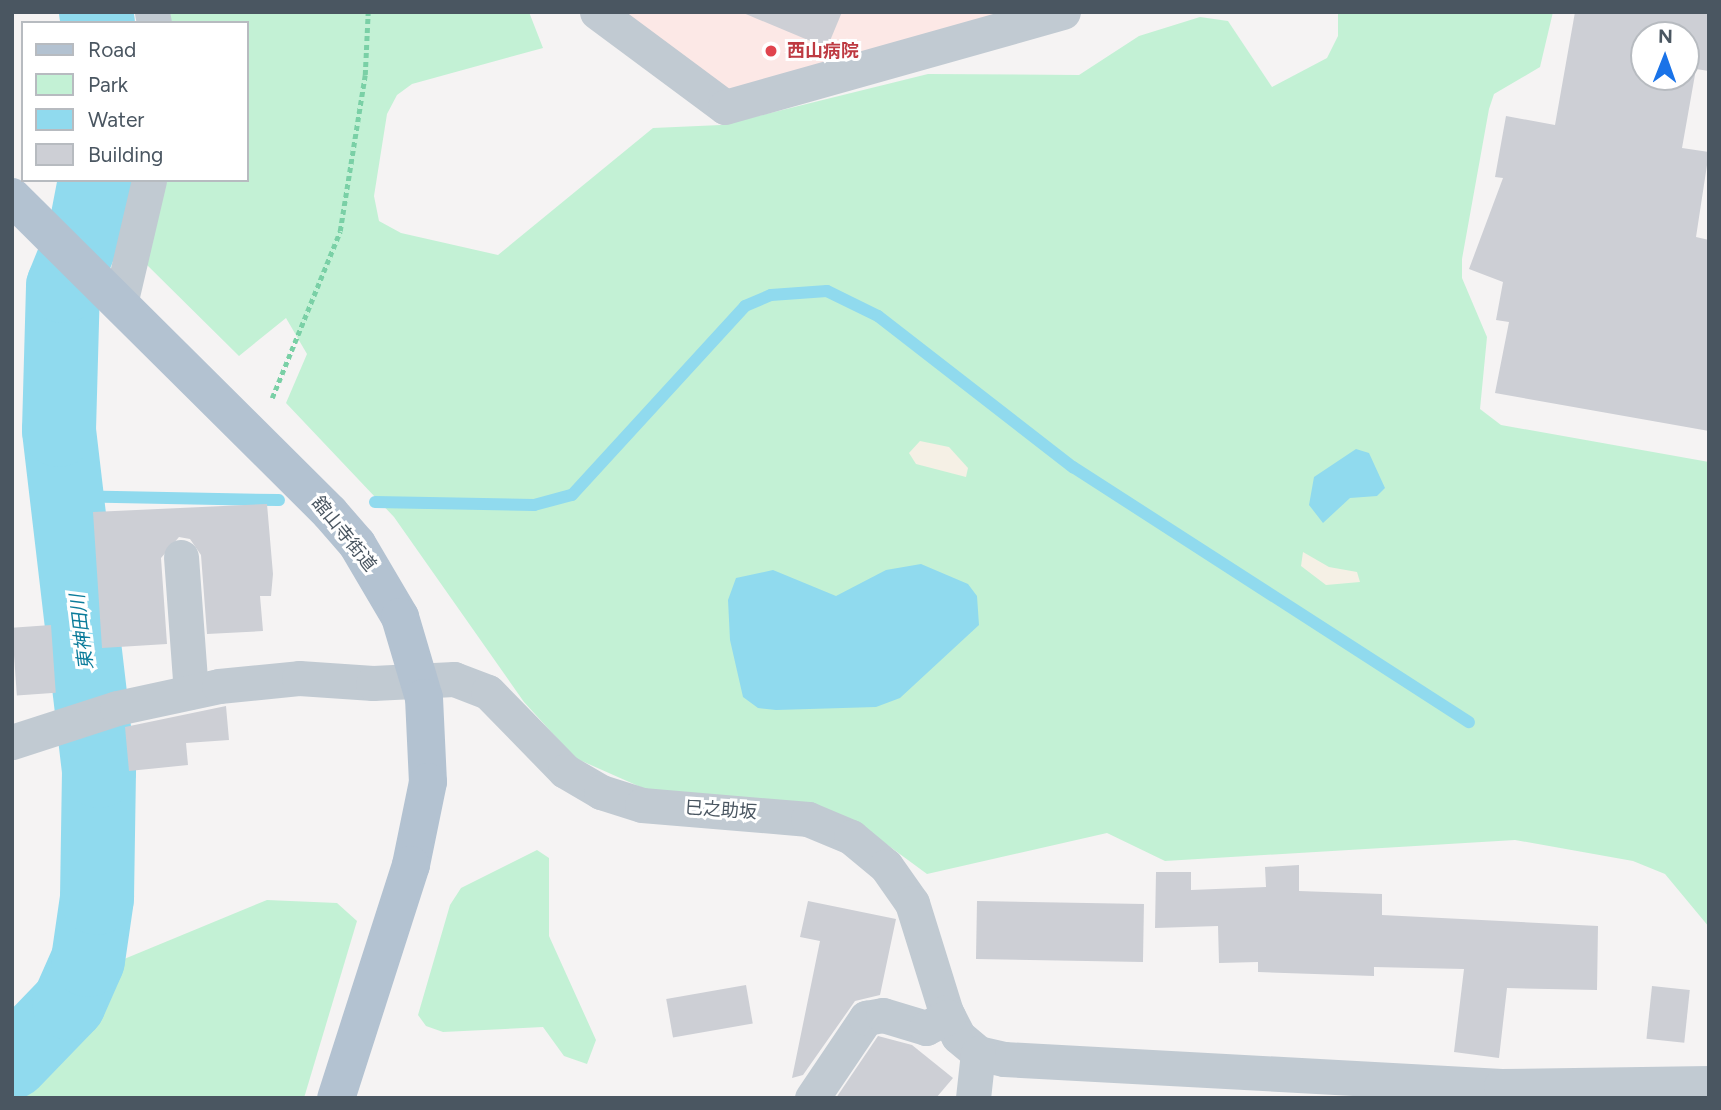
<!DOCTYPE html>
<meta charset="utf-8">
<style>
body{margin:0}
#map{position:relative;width:1721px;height:1110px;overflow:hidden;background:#f5f3f3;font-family:Figtree,"Noto Sans JP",sans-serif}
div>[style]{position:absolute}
.medical>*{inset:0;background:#fce8e6}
.green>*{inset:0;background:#c3f1d5}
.sand>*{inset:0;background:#f5f0e5}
.water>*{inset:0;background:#90daee}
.stream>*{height:12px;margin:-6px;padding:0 6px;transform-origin:6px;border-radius:6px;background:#90daee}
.river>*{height:74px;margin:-37px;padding:0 37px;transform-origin:37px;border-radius:37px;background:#90daee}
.building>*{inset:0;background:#cdcfd5;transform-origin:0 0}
.path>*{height:4.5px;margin-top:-2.25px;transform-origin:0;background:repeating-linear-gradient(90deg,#7ad0a6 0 5px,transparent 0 8.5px)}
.street>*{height:35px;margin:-17.5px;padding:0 17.5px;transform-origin:17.5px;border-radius:17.5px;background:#c1cad2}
.primary>*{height:38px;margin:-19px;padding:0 19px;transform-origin:19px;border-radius:19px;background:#b3c2d1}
.dots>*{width:19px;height:19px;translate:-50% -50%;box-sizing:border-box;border:4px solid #fff;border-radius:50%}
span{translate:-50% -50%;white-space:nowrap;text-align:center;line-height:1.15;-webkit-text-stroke:6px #fff;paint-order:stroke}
.health-label{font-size:18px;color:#be3a42;font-weight:700}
.left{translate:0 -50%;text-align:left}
.street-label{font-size:18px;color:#4a5661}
.water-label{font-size:19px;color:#0c7c9b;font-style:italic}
.frame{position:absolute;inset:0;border:14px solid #4a5661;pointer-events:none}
.legend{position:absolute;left:21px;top:21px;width:228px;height:161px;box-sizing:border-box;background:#fff;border:2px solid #b7bbc0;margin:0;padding:9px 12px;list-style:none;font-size:21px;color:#4a5661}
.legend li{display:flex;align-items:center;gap:14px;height:35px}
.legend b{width:35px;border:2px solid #b7bbc0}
.north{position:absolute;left:1630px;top:21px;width:70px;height:70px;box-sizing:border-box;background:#fff;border:2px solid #b7bbc0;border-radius:50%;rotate:1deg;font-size:19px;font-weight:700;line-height:28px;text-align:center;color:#4a5661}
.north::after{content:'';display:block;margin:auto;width:24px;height:32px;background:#1a73e8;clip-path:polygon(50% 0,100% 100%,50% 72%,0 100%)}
</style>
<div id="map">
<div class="medical">
<div style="clip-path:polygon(623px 12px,1004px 12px,728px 90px)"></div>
</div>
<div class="green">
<div style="clip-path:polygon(168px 12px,529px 12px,543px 48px,412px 84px,397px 95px,387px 114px,374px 196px,379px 221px,401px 233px,498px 255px,653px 128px,721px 125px,928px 74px,1079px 75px,1139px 36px,1200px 17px,1228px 21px,1272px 87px,1327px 58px,1338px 36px,1338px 12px,1553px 12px,1540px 67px,1494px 94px,1489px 109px,1462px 259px,1462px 278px,1487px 337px,1480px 409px,1501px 425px,1709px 462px,1709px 927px,1665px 874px,1633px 861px,1515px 840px,1165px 861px,1107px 833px,927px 874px,859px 824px,813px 804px,645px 789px,575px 758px,524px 702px,394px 517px,286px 403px,307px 354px,286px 318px,239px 356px,146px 264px,165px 180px,247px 180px,247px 23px,170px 23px)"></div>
<div style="clip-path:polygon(537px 850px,549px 858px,549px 936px,596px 1040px,587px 1064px,564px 1056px,543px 1027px,443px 1032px,426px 1026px,418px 1015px,450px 905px,461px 888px)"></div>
<div style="clip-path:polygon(267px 900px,337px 903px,357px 921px,304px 1098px,12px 1098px,12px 1029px,25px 1000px)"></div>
</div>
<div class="sand">
<div style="clip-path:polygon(920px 441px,949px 447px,968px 468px,966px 477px,916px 464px,909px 453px)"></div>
<div style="clip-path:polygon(1303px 552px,1329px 567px,1357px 572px,1360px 582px,1326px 585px,1301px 566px)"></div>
</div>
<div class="water">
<div style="clip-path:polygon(1356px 449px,1369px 453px,1385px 488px,1377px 496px,1350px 498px,1323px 523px,1309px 505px,1314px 477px)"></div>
<div style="clip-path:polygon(921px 564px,968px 584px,977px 596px,979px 625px,900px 698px,876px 707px,776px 710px,758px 708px,743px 697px,730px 640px,728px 600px,736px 578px,773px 570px,836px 596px,886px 570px)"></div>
</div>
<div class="stream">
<div style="left:65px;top:496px;width:214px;rotate:1.1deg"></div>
<div style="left:375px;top:502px;width:159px;rotate:1.1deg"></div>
<div style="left:534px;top:505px;width:39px;rotate:-15deg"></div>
<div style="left:572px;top:495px;width:256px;rotate:-47.5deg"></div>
<div style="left:745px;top:306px;width:28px;rotate:-23deg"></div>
<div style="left:771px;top:295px;width:56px;rotate:-4.1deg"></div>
<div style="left:827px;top:291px;width:57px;rotate:26.1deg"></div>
<div style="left:878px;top:316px;width:247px;rotate:37.8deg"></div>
<div style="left:1073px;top:467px;width:471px;rotate:32.8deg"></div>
</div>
<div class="river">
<div style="left:96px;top:12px;width:11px;rotate:80deg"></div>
<div style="left:12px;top:1062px;width:82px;rotate:-46deg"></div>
<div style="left:69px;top:1003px;width:47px;rotate:-66.2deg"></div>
<div style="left:88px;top:960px;width:63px;rotate:-81.7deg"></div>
<div style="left:97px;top:898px;width:127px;rotate:-89.1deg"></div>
<div style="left:99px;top:771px;width:343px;rotate:-96.7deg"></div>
<div style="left:59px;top:430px;width:144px;rotate:-88.4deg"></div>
<div style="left:63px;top:286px;width:58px;rotate:-67.8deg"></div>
<div style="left:85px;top:232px;width:53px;rotate:-79.1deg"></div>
</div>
<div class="building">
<div style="clip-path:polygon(741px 12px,842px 12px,827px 48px)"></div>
<div style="clip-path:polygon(evenodd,1575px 12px,1709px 12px,1709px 71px,1696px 69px,1682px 148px,1709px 152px,1696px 237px,1709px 240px,1709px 431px,1495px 393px,1509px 322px,1496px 320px,1503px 282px,1469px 269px,1503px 178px,1495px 177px,1506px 116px,1555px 125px,1575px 12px,1644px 35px,1686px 35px,1686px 77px,1644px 77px,1644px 35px)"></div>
<div style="clip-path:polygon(267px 504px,273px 574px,271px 596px,260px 596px,263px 631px,207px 634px,201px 555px,190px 539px,179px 537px,161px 558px,167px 644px,102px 648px,93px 512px)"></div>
<div style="left:51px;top:625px;width:68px;height:39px;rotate:86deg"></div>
<div style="clip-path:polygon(226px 706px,229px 740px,186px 743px,188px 765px,129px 771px,125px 727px)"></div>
<div style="clip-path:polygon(1299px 865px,1299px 891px,1382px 894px,1382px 915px,1598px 926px,1597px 990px,1507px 988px,1499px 1058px,1454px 1052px,1464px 969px,1374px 967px,1374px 976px,1258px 972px,1258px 962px,1219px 963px,1218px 926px,1155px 928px,1156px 872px,1191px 872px,1191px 890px,1266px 887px,1265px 867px)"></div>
<div style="clip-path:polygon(808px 901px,896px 919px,880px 995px,855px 1001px,803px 1075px,792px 1078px,820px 941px,800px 937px)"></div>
<div style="left:977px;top:901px;width:167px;height:58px;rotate:1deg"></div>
<div style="left:746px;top:985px;width:39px;height:81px;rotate:80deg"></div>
<div style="left:1652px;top:986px;width:38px;height:53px;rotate:6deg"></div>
<div style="clip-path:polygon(878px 1036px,912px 1045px,953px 1078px,936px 1098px,836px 1098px)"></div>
</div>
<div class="path">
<div style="left:272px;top:398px;width:180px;rotate:-67.8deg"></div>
<div style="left:340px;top:231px;width:158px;rotate:-80.9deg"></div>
<div style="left:365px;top:75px;width:63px;rotate:-87.3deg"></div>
</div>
<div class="street">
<div style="left:152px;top:12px;width:11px;rotate:80deg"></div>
<div style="left:597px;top:12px;width:159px;rotate:36.6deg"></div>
<div style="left:725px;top:107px;width:351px;rotate:-15.7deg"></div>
<div style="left:120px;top:304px;width:127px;rotate:-76.8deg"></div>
<div style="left:181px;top:557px;width:135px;rotate:85.8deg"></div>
<div style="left:12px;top:742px;width:110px;rotate:-17.9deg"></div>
<div style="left:117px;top:708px;width:104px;rotate:-12.2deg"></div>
<div style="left:219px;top:686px;width:80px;rotate:-5.7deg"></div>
<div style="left:299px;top:678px;width:74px;rotate:3.9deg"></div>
<div style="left:373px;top:683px;width:81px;rotate:-2.8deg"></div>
<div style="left:454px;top:679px;width:36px;rotate:21deg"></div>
<div style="left:488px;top:692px;width:110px;rotate:45.7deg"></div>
<div style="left:565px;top:771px;width:42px;rotate:30.3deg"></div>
<div style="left:601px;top:792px;width:43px;rotate:17.6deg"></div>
<div style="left:642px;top:805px;width:167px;rotate:4.8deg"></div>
<div style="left:808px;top:819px;width:47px;rotate:22.7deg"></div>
<div style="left:851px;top:837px;width:45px;rotate:39.6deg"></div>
<div style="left:886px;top:866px;width:45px;rotate:54.9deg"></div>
<div style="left:912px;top:903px;width:114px;rotate:72.7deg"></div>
<div style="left:946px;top:1012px;width:27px;rotate:63deg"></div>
<div style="left:958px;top:1036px;width:26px;rotate:40deg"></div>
<div style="left:978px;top:1053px;width:27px;rotate:13deg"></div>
<div style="left:1004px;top:1059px;width:498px;rotate:3.1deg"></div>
<div style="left:1501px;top:1086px;width:208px;rotate:-0.8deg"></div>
<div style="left:812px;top:1098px;width:97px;rotate:-56deg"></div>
<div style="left:866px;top:1018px;width:17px;rotate:-10deg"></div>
<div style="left:883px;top:1015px;width:45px;rotate:16.8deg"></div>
<div style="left:926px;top:1028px;width:25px;rotate:-27deg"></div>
<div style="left:973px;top:1098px;width:45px;rotate:-83.7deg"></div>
</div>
<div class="primary">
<div style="left:12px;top:197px;width:448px;rotate:44.8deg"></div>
<div style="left:330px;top:513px;width:41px;rotate:48.9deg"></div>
<div style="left:357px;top:544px;width:85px;rotate:59.5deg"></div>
<div style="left:400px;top:617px;width:84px;rotate:73.5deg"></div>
<div style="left:424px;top:698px;width:84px;rotate:87.3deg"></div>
<div style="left:428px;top:782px;width:85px;rotate:101.6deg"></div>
<div style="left:411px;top:865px;width:245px;rotate:107.8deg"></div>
</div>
<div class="dots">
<div style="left:771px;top:51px;background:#e0444e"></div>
</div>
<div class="health-label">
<span class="left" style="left:787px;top:51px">西山病院</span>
</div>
<div class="street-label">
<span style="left:344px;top:534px;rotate:51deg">舘山寺街道</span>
<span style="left:721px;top:810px;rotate:4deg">巳之助坂</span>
</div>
<div class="water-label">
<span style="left:82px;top:632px;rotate:-97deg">東神田川</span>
</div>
<div class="frame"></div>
<ul class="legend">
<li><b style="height:9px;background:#b3c2d1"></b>Road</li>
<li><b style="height:19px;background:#c3f1d5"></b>Park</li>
<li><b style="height:19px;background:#90daee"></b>Water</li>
<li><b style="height:19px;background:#cdcfd5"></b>Building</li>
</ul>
<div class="north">N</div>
</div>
